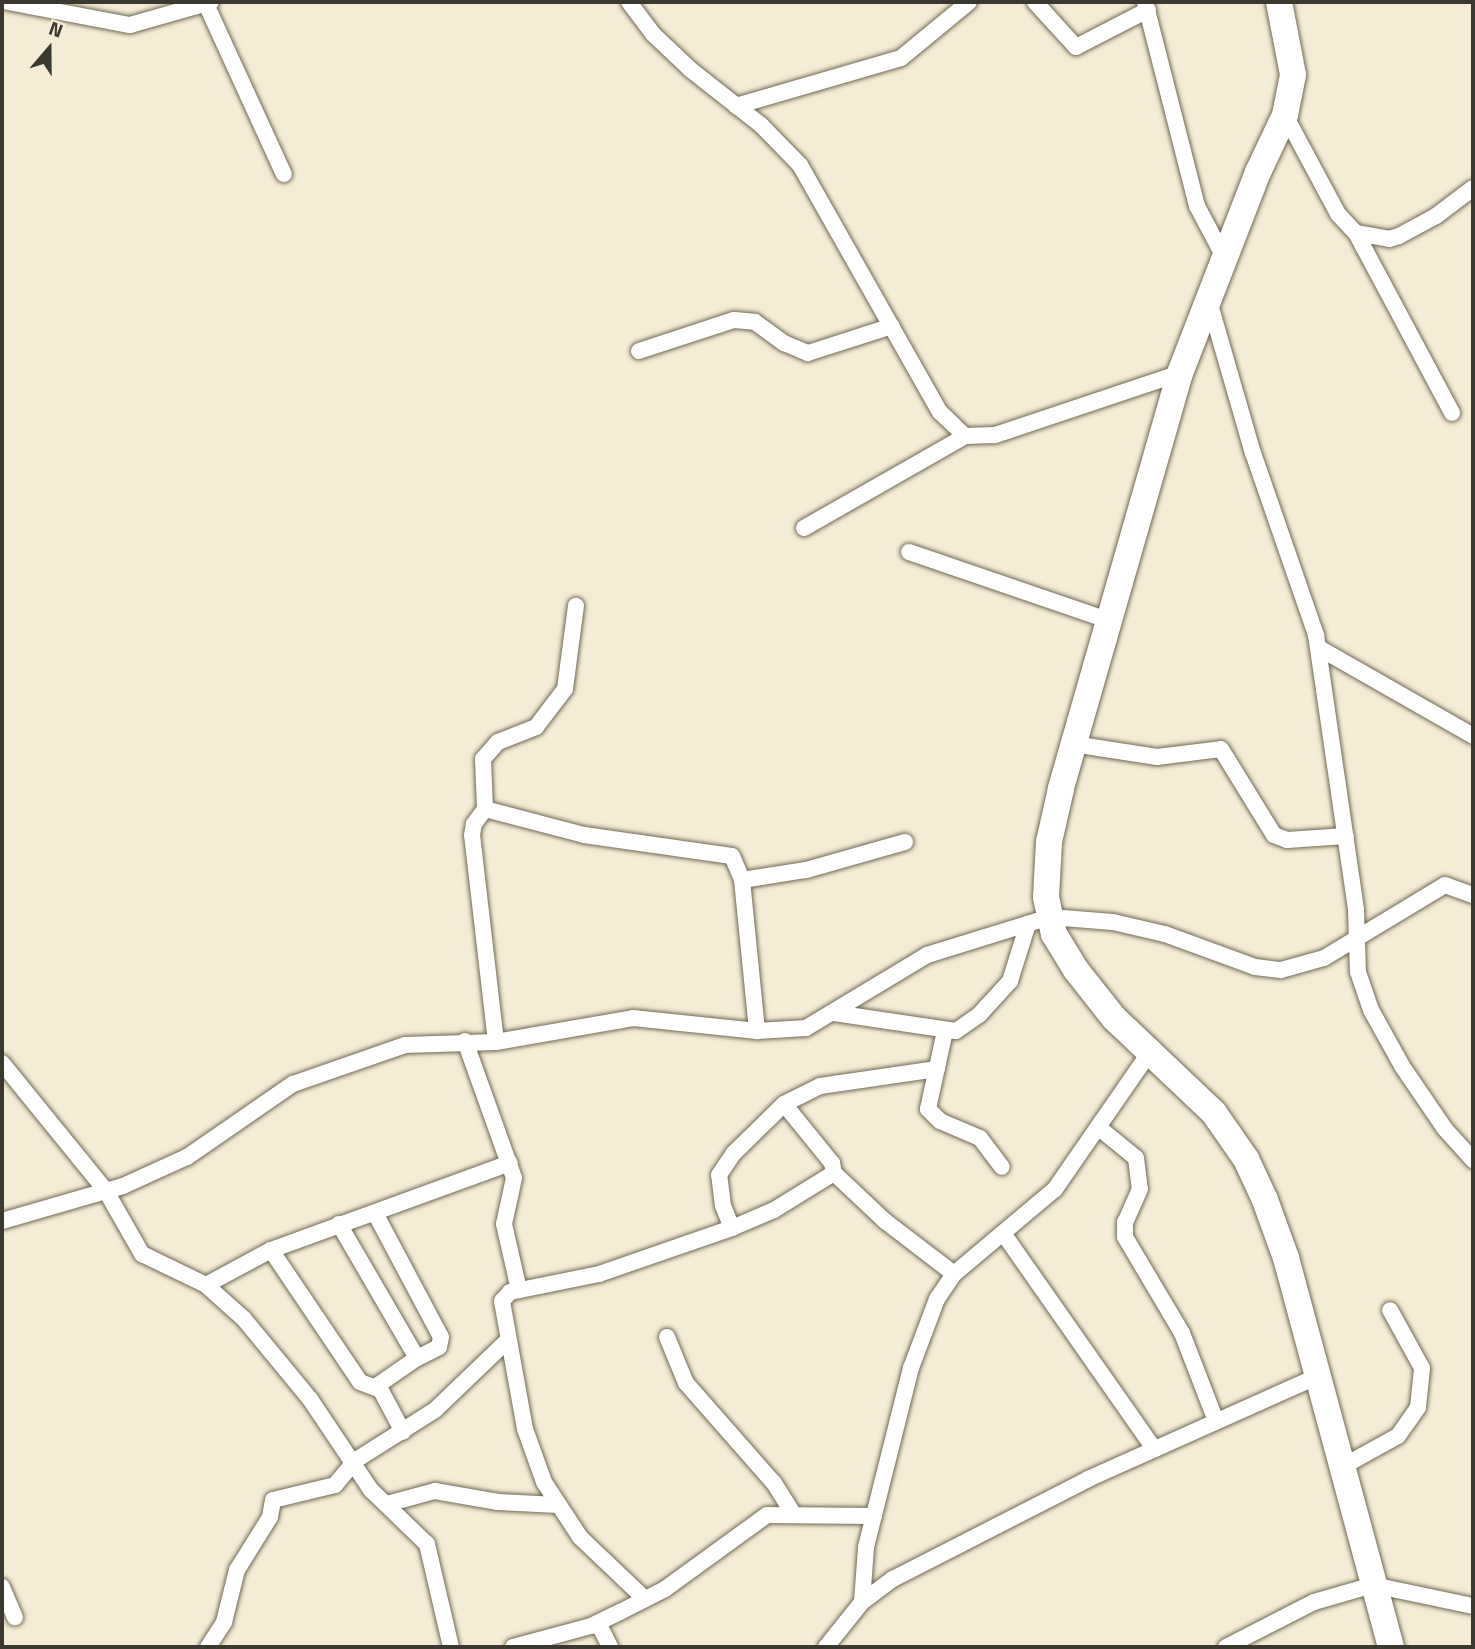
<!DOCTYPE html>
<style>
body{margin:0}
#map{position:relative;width:1475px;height:1649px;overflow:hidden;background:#f4ecd4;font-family:"Titillium Web",sans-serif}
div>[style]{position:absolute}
.roads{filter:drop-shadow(0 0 2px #6f6853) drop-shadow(0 0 2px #6f6853)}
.minor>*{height:16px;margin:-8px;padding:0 8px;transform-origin:8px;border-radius:8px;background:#fff}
.trunk>*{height:26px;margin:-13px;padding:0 13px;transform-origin:13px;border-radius:13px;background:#fff}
span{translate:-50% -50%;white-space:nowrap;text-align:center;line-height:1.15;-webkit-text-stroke:5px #f4ecd4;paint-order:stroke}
.frame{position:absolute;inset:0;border:4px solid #3b382f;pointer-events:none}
.north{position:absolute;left:14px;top:14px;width:70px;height:70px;-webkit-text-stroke:5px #f4ecd4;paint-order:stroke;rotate:20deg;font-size:19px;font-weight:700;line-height:28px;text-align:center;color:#3b382f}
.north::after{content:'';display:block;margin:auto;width:24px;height:32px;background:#3b382f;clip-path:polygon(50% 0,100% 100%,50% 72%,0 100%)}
</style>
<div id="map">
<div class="roads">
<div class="minor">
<div style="left:8px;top:2px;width:124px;rotate:10.7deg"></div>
<div style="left:130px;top:25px;width:84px;rotate:-15.9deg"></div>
<div style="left:629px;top:2px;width:40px;rotate:53deg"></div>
<div style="left:653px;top:34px;width:52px;rotate:43.5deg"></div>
<div style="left:691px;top:70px;width:89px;rotate:38.2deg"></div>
<div style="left:761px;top:125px;width:56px;rotate:45.7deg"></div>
<div style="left:800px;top:165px;width:284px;rotate:60.5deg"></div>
<div style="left:940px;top:412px;width:35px;rotate:44deg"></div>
<div style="left:965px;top:436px;width:30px;rotate:-2deg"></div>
<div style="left:995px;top:435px;width:195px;rotate:-18.5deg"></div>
<div style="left:1035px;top:2px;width:61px;rotate:47.7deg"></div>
<div style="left:1076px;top:47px;width:81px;rotate:-27.2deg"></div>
<div style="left:1145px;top:2px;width:211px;rotate:75.7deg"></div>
<div style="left:1197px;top:206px;width:58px;rotate:62.1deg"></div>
<div style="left:206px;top:4px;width:187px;rotate:65.4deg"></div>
<div style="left:736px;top:106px;width:172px;rotate:-16.2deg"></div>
<div style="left:901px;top:58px;width:88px;rotate:-39.5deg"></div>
<div style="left:1285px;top:115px;width:112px;rotate:61.8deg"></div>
<div style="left:1338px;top:214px;width:26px;rotate:47deg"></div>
<div style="left:1356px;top:233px;width:34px;rotate:10deg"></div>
<div style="left:1389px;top:239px;width:10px;rotate:-17deg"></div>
<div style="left:1399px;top:236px;width:42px;rotate:-28.4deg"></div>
<div style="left:1436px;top:216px;width:46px;rotate:-37.1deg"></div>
<div style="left:1356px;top:233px;width:204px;rotate:61.9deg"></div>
<div style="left:1209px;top:301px;width:158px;rotate:73.9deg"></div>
<div style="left:1253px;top:453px;width:193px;rotate:70.9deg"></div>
<div style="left:1316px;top:635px;width:278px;rotate:81.7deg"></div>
<div style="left:1356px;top:910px;width:62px;rotate:88.2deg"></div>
<div style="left:1358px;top:972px;width:40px;rotate:71.1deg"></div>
<div style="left:1371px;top:1010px;width:64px;rotate:61deg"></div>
<div style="left:1402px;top:1066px;width:76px;rotate:55.7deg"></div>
<div style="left:1445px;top:1129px;width:42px;rotate:47.9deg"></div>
<div style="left:639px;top:351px;width:100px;rotate:-18.1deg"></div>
<div style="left:734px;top:320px;width:21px;rotate:5deg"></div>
<div style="left:755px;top:322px;width:36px;rotate:36deg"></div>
<div style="left:784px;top:343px;width:26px;rotate:23deg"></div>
<div style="left:808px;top:353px;width:88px;rotate:-17.8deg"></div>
<div style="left:804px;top:528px;width:185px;rotate:-29.7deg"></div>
<div style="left:909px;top:552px;width:213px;rotate:18.9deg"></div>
<div style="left:1319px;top:648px;width:177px;rotate:29.7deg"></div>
<div style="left:1073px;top:744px;width:85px;rotate:8.8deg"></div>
<div style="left:1157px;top:757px;width:64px;rotate:-7.1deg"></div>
<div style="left:1221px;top:749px;width:101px;rotate:58.4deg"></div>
<div style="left:1274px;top:835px;width:14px;rotate:21deg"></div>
<div style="left:1287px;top:840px;width:59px;rotate:-3.9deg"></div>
<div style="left:485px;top:809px;width:102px;rotate:14.7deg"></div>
<div style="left:584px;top:835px;width:149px;rotate:8.1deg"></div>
<div style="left:732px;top:856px;width:26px;rotate:67deg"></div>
<div style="left:742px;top:880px;width:152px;rotate:84.3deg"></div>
<div style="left:742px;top:880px;width:65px;rotate:-8.9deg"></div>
<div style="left:806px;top:870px;width:103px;rotate:-15.8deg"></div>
<div style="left:834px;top:1013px;width:123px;rotate:8.4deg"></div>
<div style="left:956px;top:1031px;width:28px;rotate:-35deg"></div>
<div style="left:979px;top:1015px;width:46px;rotate:-47.6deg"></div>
<div style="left:1010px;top:981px;width:60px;rotate:-72.5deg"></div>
<div style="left:945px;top:1031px;width:80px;rotate:102.3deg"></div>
<div style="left:928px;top:1109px;width:17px;rotate:45deg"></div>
<div style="left:940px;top:1121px;width:43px;rotate:23deg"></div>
<div style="left:980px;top:1138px;width:36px;rotate:53deg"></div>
<div style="left:465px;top:1041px;width:145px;rotate:70.3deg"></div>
<div style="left:514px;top:1178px;width:47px;rotate:102.3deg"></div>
<div style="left:504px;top:1224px;width:68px;rotate:77.2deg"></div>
<div style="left:496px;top:1042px;width:208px;rotate:-96.6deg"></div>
<div style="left:472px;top:835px;width:11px;rotate:-80deg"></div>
<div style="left:474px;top:824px;width:19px;rotate:-54deg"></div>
<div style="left:485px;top:809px;width:50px;rotate:-92.3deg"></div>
<div style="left:483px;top:759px;width:23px;rotate:-49deg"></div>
<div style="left:498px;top:742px;width:41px;rotate:-21.5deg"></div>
<div style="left:536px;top:727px;width:48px;rotate:-52.7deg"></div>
<div style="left:565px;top:689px;width:84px;rotate:-82.5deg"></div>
<div style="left:2px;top:1063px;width:165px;rotate:50.9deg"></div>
<div style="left:106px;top:1191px;width:73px;rotate:60.3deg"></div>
<div style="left:142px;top:1254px;width:71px;rotate:25.8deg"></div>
<div style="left:206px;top:1285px;width:51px;rotate:41.8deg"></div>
<div style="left:244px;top:1319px;width:104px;rotate:50.5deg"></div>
<div style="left:310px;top:1399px;width:110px;rotate:56.2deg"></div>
<div style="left:371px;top:1490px;width:78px;rotate:44deg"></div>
<div style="left:427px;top:1544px;width:106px;rotate:76.9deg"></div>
<div style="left:1098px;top:1127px;width:49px;rotate:39.2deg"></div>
<div style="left:1136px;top:1158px;width:31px;rotate:83deg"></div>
<div style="left:1140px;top:1189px;width:36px;rotate:114deg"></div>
<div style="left:1125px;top:1222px;width:15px;rotate:90deg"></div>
<div style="left:1125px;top:1237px;width:112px;rotate:59.3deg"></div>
<div style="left:1182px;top:1333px;width:94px;rotate:68.9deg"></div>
<div style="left:834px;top:1173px;width:70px;rotate:43.3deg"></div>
<div style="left:885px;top:1221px;width:87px;rotate:37.5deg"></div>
<div style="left:375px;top:1213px;width:140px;rotate:62deg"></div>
<div style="left:441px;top:1337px;width:10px;rotate:101deg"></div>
<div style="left:439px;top:1347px;width:25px;rotate:153deg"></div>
<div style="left:2px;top:1221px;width:126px;rotate:-16.1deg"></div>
<div style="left:123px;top:1186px;width:70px;rotate:-24.4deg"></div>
<div style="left:187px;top:1157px;width:129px;rotate:-34.6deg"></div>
<div style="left:293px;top:1084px;width:119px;rotate:-19.2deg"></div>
<div style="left:405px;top:1045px;width:91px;rotate:-1.9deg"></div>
<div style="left:496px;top:1042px;width:139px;rotate:-9.9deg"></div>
<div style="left:633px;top:1018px;width:125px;rotate:6deg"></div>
<div style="left:757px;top:1031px;width:49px;rotate:-3.5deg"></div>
<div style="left:806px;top:1028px;width:141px;rotate:-31.1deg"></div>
<div style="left:927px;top:955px;width:129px;rotate:-17.2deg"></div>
<div style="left:1050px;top:917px;width:63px;rotate:4.5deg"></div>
<div style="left:1113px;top:922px;width:53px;rotate:13deg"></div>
<div style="left:1165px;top:934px;width:96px;rotate:20.1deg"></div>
<div style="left:1255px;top:967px;width:26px;rotate:7deg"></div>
<div style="left:1281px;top:970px;width:45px;rotate:-15.6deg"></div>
<div style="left:1324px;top:958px;width:141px;rotate:-31.1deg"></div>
<div style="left:1445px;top:885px;width:30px;rotate:20deg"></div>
<div style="left:339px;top:1224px;width:155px;rotate:59.8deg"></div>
<div style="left:417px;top:1358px;width:47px;rotate:145.3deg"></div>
<div style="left:378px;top:1385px;width:53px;rotate:62deg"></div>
<div style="left:732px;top:1228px;width:46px;rotate:-23.2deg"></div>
<div style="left:774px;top:1210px;width:70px;rotate:-31.7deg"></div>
<div style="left:834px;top:1173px;width:10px;rotate:-101deg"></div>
<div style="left:832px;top:1163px;width:76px;rotate:-129.1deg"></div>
<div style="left:1003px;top:1233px;width:264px;rotate:55deg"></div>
<div style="left:271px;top:1250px;width:254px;rotate:-20deg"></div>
<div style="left:206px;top:1285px;width:74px;rotate:-28.3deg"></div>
<div style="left:271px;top:1250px;width:159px;rotate:56deg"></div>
<div style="left:360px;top:1382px;width:19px;rotate:21deg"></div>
<div style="left:667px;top:1337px;width:50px;rotate:67.6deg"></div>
<div style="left:686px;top:1383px;width:133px;rotate:48.7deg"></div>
<div style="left:774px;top:1483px;width:36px;rotate:58deg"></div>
<div style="left:1340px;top:1468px;width:66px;rotate:-28.9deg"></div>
<div style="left:1398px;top:1436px;width:35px;rotate:-55deg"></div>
<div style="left:1418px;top:1407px;width:39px;rotate:-84deg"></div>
<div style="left:1422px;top:1368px;width:66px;rotate:-118.9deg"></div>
<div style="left:387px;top:1504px;width:50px;rotate:-15.2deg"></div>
<div style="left:435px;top:1491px;width:64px;rotate:9.9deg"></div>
<div style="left:498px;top:1502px;width:60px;rotate:2.9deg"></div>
<div style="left:2px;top:1587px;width:33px;rotate:67deg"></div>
<div style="left:645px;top:1599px;width:90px;rotate:-136.4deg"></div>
<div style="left:580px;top:1537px;width:66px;rotate:-123.2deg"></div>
<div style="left:544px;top:1482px;width:56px;rotate:-109.7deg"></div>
<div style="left:525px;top:1429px;width:130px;rotate:-100.2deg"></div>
<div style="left:502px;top:1301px;width:12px;rotate:-48deg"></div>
<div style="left:510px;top:1292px;width:91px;rotate:-11.4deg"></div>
<div style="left:599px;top:1274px;width:141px;rotate:-19.1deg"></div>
<div style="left:732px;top:1228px;width:24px;rotate:-112deg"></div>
<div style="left:723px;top:1206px;width:31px;rotate:-97deg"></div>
<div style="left:719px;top:1175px;width:27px;rotate:-56deg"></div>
<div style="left:734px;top:1153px;width:70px;rotate:-44.4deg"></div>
<div style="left:784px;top:1104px;width:40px;rotate:-26.6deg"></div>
<div style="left:820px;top:1086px;width:118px;rotate:-8.3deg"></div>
<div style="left:862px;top:1602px;width:55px;rotate:-85.8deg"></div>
<div style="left:866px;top:1547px;width:185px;rotate:-75.9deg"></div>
<div style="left:911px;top:1368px;width:74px;rotate:-69.4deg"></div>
<div style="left:937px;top:1299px;width:30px;rotate:-56deg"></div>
<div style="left:954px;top:1274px;width:132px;rotate:-40.1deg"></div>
<div style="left:1055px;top:1189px;width:167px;rotate:-55.3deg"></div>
<div style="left:598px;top:1623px;width:27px;rotate:63deg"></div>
<div style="left:208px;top:1647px;width:30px;rotate:-57deg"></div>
<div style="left:224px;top:1622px;width:54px;rotate:-76deg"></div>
<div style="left:237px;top:1570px;width:62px;rotate:-58.1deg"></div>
<div style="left:270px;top:1517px;width:17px;rotate:-80deg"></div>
<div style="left:273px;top:1500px;width:64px;rotate:-13.6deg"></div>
<div style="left:335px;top:1485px;width:33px;rotate:-50deg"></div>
<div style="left:356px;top:1460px;width:93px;rotate:-32.3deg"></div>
<div style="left:435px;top:1410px;width:100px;rotate:-43.8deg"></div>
<div style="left:513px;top:1647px;width:81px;rotate:-15.1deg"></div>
<div style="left:591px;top:1626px;width:32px;rotate:-26deg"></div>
<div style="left:620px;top:1612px;width:51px;rotate:-27.1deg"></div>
<div style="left:665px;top:1589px;width:126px;rotate:-36deg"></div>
<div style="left:767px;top:1515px;width:107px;rotate:0.5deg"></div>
<div style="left:826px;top:1647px;width:58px;rotate:-51.3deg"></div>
<div style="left:862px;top:1602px;width:39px;rotate:-37deg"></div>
<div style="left:893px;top:1579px;width:219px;rotate:-27.1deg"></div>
<div style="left:1088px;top:1479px;width:250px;rotate:-24.1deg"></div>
<div style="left:1226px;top:1647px;width:99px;rotate:-27.1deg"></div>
<div style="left:1314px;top:1602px;width:61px;rotate:-16.1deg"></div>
<div style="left:1373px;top:1585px;width:102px;rotate:11.9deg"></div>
</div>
<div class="trunk">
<div style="left:1279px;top:2px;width:74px;rotate:79.1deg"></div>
<div style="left:1293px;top:75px;width:41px;rotate:101.3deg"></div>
<div style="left:1285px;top:115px;width:63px;rotate:115.3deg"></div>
<div style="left:1258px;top:172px;width:216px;rotate:111.2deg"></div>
<div style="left:1180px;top:373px;width:433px;rotate:106deg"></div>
<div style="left:1061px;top:789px;width:54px;rotate:102.8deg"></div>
<div style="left:1049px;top:842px;width:55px;rotate:93.1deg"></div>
<div style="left:1046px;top:897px;width:38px;rotate:78deg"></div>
<div style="left:1054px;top:934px;width:42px;rotate:58.6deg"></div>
<div style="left:1076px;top:970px;width:61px;rotate:51.6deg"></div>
<div style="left:1114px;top:1018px;width:138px;rotate:43.5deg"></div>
<div style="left:1214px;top:1113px;width:56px;rotate:55.2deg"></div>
<div style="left:1246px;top:1159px;width:45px;rotate:65.1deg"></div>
<div style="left:1265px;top:1200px;width:62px;rotate:70.1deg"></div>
<div style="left:1286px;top:1258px;width:403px;rotate:74.9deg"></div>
</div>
</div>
<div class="frame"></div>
<div class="north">N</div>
</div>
